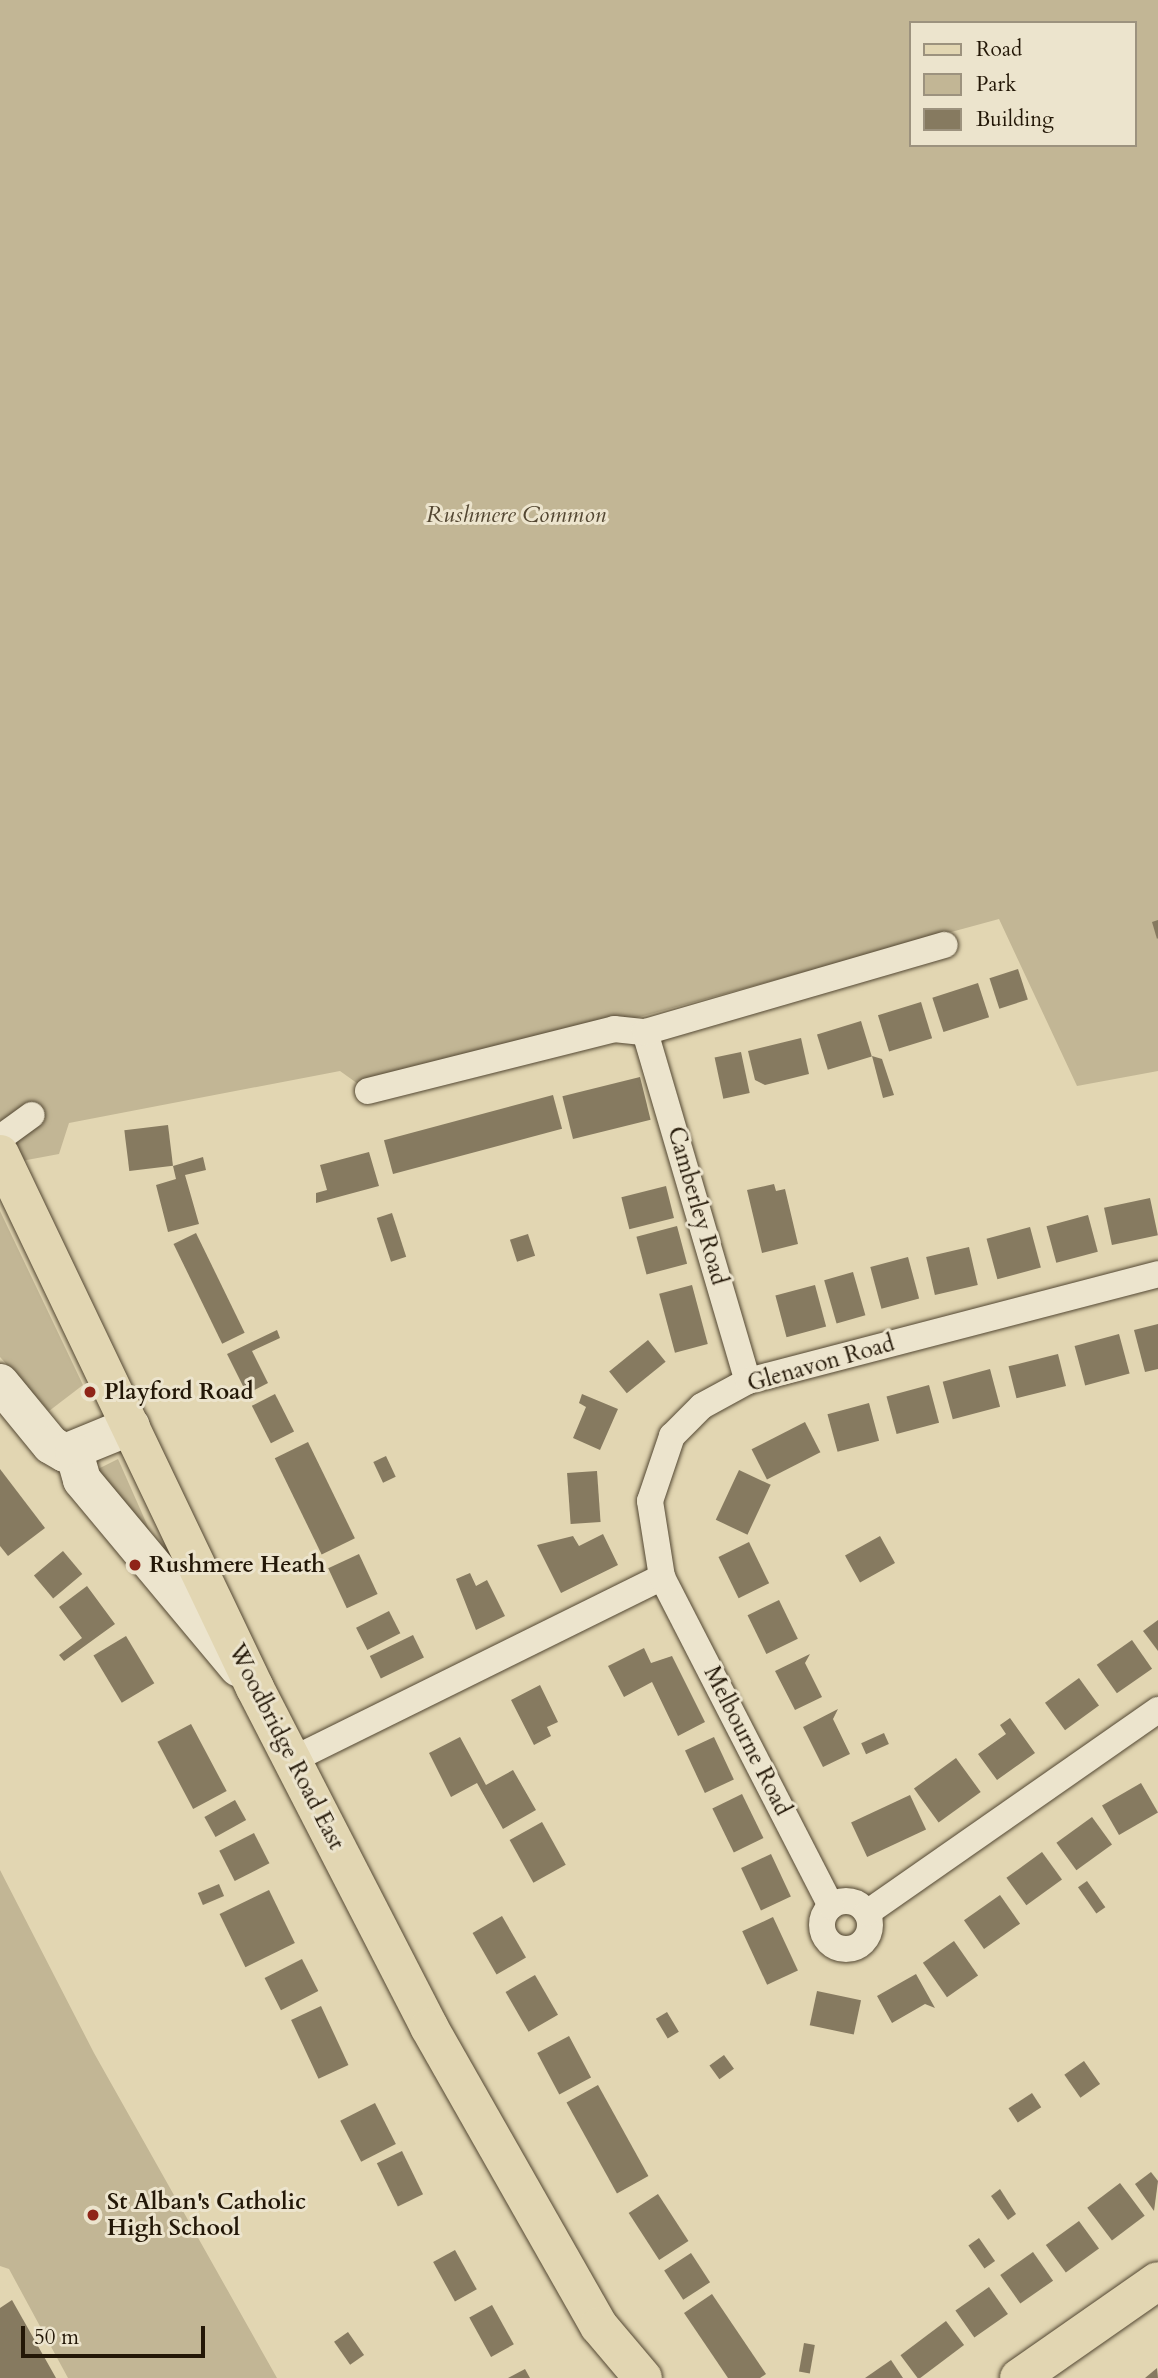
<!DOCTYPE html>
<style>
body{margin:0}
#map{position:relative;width:1158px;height:2378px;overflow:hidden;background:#e2d6b2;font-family:Cardo,serif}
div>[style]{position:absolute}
.green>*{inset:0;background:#c2b695}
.building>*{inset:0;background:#867a60;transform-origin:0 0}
.roads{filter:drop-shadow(0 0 2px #534732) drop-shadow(0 0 2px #534732)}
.street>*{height:26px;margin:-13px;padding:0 13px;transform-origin:13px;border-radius:13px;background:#ece4cd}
.street>.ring{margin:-13px;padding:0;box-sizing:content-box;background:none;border:26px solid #ece4cd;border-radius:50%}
.secondary>*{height:38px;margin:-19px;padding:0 19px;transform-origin:19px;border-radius:19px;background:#ece4cd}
.primary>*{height:38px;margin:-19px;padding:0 19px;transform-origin:19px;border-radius:19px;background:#e2d6b2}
.dots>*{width:19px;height:19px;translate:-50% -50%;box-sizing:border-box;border:4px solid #ece4cd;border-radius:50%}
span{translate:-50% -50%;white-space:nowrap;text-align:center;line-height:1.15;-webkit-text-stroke:6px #ece4cd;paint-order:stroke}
.park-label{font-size:23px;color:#534732;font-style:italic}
.street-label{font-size:23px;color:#231707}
.poi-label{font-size:23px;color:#231707;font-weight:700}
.left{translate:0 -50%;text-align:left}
.legend{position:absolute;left:909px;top:21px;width:228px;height:126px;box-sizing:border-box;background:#ece4cd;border:2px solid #9c927e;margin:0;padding:9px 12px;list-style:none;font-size:21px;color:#231707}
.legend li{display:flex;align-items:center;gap:14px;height:35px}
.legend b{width:35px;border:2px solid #9c927e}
.scale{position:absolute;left:21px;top:2326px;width:184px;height:32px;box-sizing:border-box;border:4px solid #231707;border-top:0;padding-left:9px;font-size:21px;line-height:24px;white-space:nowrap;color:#231707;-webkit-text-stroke:5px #ece4cd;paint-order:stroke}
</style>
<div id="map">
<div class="green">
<div style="clip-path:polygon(evenodd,0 0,1158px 0,1158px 1071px,1077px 1086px,999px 919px,368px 1091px,340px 1071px,69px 1123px,59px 1154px,0 1165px,0 0,911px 23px,1135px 23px,1135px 145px,911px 145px,911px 23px)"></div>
<div style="clip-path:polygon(0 1211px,83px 1385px,49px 1411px,0 1357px)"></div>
<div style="clip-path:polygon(118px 1459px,161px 1556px,98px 1469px)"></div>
<div style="clip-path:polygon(0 1870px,94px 2053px,277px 2378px,68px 2378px,9px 2269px,0 2266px)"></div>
</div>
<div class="building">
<div style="clip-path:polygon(1158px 920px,1158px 938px,1157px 939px,1152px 922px)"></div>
<div style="left:1018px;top:969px;width:32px;height:30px;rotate:72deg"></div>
<div style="left:978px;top:983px;width:36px;height:48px;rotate:72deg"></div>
<div style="left:921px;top:1002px;width:38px;height:45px;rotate:73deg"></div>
<div style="left:861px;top:1021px;width:37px;height:46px;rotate:73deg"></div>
<div style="clip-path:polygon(801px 1038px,809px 1074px,765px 1085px,755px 1080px,748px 1051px)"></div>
<div style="left:741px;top:1052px;width:42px;height:27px;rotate:78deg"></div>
<div style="clip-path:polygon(872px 1056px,882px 1059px,894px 1095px,883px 1098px)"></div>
<div style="left:640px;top:1077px;width:44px;height:80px;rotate:76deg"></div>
<div style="left:553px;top:1095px;width:35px;height:175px;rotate:75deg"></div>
<div style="left:168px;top:1125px;width:41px;height:44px;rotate:83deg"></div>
<div style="clip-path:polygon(369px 1152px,379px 1186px,316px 1203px,316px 1193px,327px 1190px,320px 1165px)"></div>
<div style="clip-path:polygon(203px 1157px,206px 1170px,185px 1175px,199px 1224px,168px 1232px,156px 1185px,176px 1179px,173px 1166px)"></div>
<div style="clip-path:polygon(774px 1184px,776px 1191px,785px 1189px,798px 1244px,762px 1253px,747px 1190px)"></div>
<div style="left:666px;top:1186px;width:33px;height:46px;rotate:76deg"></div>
<div style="left:1150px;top:1198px;width:38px;height:47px;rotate:78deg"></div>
<div style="left:392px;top:1213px;width:46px;height:16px;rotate:72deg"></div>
<div style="left:1088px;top:1215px;width:38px;height:43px;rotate:75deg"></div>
<div style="left:677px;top:1226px;width:39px;height:42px;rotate:75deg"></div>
<div style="left:1030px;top:1227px;width:42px;height:45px;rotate:75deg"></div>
<div style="left:196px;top:1233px;width:111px;height:25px;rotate:64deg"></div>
<div style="left:528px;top:1234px;width:23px;height:19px;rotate:72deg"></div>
<div style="left:969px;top:1247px;width:39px;height:44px;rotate:77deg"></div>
<div style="left:908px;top:1257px;width:43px;height:39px;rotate:75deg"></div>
<div style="left:853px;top:1272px;width:45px;height:30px;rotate:74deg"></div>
<div style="left:692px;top:1285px;width:61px;height:34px;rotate:75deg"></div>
<div style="left:815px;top:1285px;width:43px;height:41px;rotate:75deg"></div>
<div style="clip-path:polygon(1158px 1324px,1158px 1369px,1145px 1372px,1134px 1330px)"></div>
<div style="clip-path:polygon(277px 1330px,280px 1338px,252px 1351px,268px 1383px,247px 1394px,227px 1354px)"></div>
<div style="left:1119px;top:1334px;width:41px;height:46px;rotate:75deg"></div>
<div style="left:648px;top:1340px;width:28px;height:50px;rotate:51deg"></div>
<div style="left:1058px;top:1354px;width:33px;height:51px;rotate:76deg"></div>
<div style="left:990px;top:1369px;width:39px;height:49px;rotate:75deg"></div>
<div style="left:929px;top:1385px;width:39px;height:44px;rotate:75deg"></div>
<div style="left:275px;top:1394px;width:42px;height:26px;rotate:63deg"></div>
<div style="clip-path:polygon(582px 1394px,618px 1409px,600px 1450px,573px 1438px,586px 1407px,579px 1403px)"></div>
<div style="left:869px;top:1403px;width:39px;height:43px;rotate:75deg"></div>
<div style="left:805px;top:1422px;width:34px;height:60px;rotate:63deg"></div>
<div style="left:308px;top:1442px;width:107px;height:37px;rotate:64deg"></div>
<div style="left:386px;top:1456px;width:23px;height:14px;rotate:65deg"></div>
<div style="clip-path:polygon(0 1469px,45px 1528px,8px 1556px,0 1546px)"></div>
<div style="left:739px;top:1470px;width:35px;height:55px;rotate:25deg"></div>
<div style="left:597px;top:1471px;width:51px;height:30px;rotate:86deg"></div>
<div style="clip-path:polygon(603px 1534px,618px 1565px,561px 1593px,537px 1545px,573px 1536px,579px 1546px)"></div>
<div style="left:880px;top:1536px;width:31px;height:40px;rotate:61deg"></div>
<div style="left:749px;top:1542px;width:46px;height:34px;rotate:64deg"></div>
<div style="left:63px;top:1551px;width:30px;height:38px;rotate:50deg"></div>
<div style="left:359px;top:1554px;width:44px;height:34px;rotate:65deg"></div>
<div style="clip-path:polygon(470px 1573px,476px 1586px,487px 1580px,505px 1616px,476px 1630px,456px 1579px)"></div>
<div style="clip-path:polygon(87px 1586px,115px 1624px,64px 1661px,59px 1655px,82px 1638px,59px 1607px)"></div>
<div style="left:779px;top:1600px;width:43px;height:35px;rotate:64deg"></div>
<div style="left:389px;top:1611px;width:25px;height:37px;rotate:63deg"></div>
<div style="clip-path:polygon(1158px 1620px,1158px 1651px,1143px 1631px)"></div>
<div style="left:413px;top:1635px;width:25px;height:48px;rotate:64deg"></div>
<div style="left:126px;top:1636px;width:55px;height:38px;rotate:59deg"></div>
<div style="left:1132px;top:1640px;width:35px;height:43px;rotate:55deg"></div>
<div style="clip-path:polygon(644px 1648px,651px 1663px,672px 1656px,705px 1722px,678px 1736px,652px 1682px,624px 1697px,608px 1666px)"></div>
<div style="clip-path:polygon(810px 1654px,805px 1663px,822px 1697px,795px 1710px,775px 1671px)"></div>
<div style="left:1079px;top:1678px;width:34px;height:42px;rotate:54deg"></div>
<div style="clip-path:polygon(540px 1685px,558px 1722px,547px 1727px,551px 1736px,534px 1745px,511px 1700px)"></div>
<div style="clip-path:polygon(838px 1709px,833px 1719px,850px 1754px,823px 1767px,803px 1727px)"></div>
<div style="clip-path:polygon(1010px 1718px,1035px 1753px,997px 1780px,978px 1754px,1006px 1734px,1000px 1725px)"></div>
<div style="left:191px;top:1724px;width:76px;height:38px;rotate:62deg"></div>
<div style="left:884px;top:1733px;width:12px;height:25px;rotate:66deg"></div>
<div style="clip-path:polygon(460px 1737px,486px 1785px,513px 1770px,536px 1810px,503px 1829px,477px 1783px,451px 1797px,429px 1753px)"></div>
<div style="left:714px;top:1737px;width:47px;height:32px;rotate:65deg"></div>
<div style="left:956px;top:1758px;width:42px;height:52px;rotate:54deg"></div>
<div style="left:1141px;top:1783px;width:34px;height:45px;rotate:60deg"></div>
<div style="left:742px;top:1794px;width:49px;height:33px;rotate:64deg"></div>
<div style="left:910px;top:1795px;width:38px;height:65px;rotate:65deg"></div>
<div style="left:235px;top:1800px;width:23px;height:35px;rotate:61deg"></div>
<div style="left:1092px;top:1817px;width:34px;height:44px;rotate:54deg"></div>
<div style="left:542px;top:1822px;width:49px;height:37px;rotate:61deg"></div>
<div style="left:254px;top:1833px;width:34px;height:39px;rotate:63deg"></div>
<div style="left:1042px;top:1852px;width:34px;height:44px;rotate:54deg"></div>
<div style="left:771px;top:1854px;width:47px;height:33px;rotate:65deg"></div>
<div style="left:1087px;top:1881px;width:32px;height:11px;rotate:55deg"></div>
<div style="left:219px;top:1884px;width:13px;height:23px;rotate:67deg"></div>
<div style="left:269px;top:1890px;width:59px;height:55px;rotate:64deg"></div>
<div style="left:1000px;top:1895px;width:35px;height:44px;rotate:55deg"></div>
<div style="left:502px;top:1916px;width:48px;height:34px;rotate:60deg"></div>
<div style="left:773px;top:1917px;width:59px;height:34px;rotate:65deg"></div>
<div style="left:954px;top:1941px;width:42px;height:38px;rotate:55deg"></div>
<div style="left:302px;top:1959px;width:36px;height:42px;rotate:63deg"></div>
<div style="clip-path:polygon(916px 1974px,935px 2008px,925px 2004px,892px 2023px,877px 1996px)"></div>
<div style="left:535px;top:1975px;width:46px;height:34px;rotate:60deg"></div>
<div style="left:817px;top:1991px;width:45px;height:35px;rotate:12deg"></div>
<div style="left:321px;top:2006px;width:65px;height:33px;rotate:65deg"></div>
<div style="left:667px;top:2012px;width:23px;height:13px;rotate:59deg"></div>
<div style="left:569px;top:2036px;width:47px;height:36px;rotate:62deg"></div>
<div style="left:724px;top:2055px;width:17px;height:18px;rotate:54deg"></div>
<div style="left:1084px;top:2061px;width:28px;height:24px;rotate:55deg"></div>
<div style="left:598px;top:2085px;width:104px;height:36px;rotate:61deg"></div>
<div style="left:1032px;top:2093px;width:17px;height:28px;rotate:57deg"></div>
<div style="left:375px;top:2103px;width:46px;height:39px;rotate:63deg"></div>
<div style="left:402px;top:2151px;width:48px;height:28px;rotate:64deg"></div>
<div style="clip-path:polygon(1151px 2172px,1158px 2181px,1154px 2211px,1135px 2184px)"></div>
<div style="left:1120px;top:2183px;width:41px;height:41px;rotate:53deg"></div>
<div style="clip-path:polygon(1000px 2189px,1016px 2214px,1008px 2220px,991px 2196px)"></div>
<div style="left:658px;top:2194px;width:56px;height:35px;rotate:57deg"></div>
<div style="left:1079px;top:2221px;width:34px;height:41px;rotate:54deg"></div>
<div style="left:979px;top:2238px;width:28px;height:13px;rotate:55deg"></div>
<div style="left:455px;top:2250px;width:45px;height:25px;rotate:61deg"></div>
<div style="left:1033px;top:2252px;width:35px;height:40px;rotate:55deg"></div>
<div style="left:691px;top:2253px;width:35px;height:32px;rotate:57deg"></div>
<div style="left:989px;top:2287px;width:33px;height:41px;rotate:55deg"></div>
<div style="clip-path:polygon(712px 2294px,766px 2374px,760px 2378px,728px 2378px,684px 2313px)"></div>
<div style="clip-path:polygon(12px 2300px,56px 2378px,0 2378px,0 2308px)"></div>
<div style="left:492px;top:2305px;width:45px;height:26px;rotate:61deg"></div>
<div style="left:946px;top:2321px;width:30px;height:57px;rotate:53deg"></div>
<div style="left:348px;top:2332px;width:28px;height:17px;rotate:55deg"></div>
<div style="left:804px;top:2343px;width:11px;height:29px;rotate:10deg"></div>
<div style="clip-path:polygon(891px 2360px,903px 2378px,865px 2378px)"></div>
<div style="clip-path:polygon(1157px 2368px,1158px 2378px,1145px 2378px)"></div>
<div style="clip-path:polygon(525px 2369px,530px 2378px,508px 2378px)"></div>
</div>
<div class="roads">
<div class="street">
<div style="left:645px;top:1032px;width:364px;rotate:73.6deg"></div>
<div style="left:368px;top:1091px;width:254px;rotate:-14.1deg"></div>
<div style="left:614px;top:1029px;width:31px;rotate:6deg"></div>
<div style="left:645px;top:1032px;width:312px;rotate:-16.2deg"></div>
<div style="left:0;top:1138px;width:39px;rotate:-36deg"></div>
<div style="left:292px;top:1760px;width:413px;rotate:-26.3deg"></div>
<div class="ring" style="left:822px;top:1901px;width:22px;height:22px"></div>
<div style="left:831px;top:1906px;width:370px;rotate:-117.2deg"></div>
<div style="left:662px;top:1577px;width:77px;rotate:-99deg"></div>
<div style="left:650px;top:1501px;width:69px;rotate:-71.3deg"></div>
<div style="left:672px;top:1436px;width:42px;rotate:-45deg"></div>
<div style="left:702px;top:1406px;width:52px;rotate:-28.5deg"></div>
<div style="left:748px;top:1381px;width:424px;rotate:-14.6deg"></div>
<div style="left:867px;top:1913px;width:355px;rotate:-34.9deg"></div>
</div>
<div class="secondary">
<div style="left:0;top:1383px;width:80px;rotate:50.6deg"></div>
<div style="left:51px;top:1445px;width:16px;rotate:30deg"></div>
<div style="left:65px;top:1453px;width:71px;rotate:-22.2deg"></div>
<div style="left:74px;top:1452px;width:29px;rotate:74deg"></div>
<div style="left:82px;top:1480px;width:244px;rotate:50.2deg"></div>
</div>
<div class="primary">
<div style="left:0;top:1154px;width:592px;rotate:64.47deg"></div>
<div style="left:255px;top:1688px;width:381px;rotate:62.8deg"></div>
<div style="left:429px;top:2027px;width:344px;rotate:60.4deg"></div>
<div style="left:599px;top:2326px;width:68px;rotate:49.8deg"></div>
<div style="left:1019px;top:2378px;width:169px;rotate:-34.9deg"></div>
</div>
</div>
<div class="dots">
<div style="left:90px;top:1392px;background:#8f2418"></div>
<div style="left:135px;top:1565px;background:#8f2418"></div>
<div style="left:93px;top:2215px;background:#8f2418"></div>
</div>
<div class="park-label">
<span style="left:516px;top:515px">Rushmere Common</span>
</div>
<div class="street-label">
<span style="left:697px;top:1206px;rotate:74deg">Camberley Road</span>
<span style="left:821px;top:1364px;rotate:-16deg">Glenavon Road</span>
<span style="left:747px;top:1741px;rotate:63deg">Melbourne Road</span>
<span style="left:286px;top:1747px;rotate:63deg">Woodbridge Road East</span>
</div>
<div class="poi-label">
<span class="left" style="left:104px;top:1392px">Playford Road</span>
<span class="left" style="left:149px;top:1565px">Rushmere Heath</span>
<span class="left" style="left:107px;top:2215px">St Alban's Catholic<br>High School</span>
</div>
<ul class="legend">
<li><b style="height:9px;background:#e2d6b2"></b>Road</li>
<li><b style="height:19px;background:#c2b695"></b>Park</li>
<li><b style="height:19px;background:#867a60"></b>Building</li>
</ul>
<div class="scale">50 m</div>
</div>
